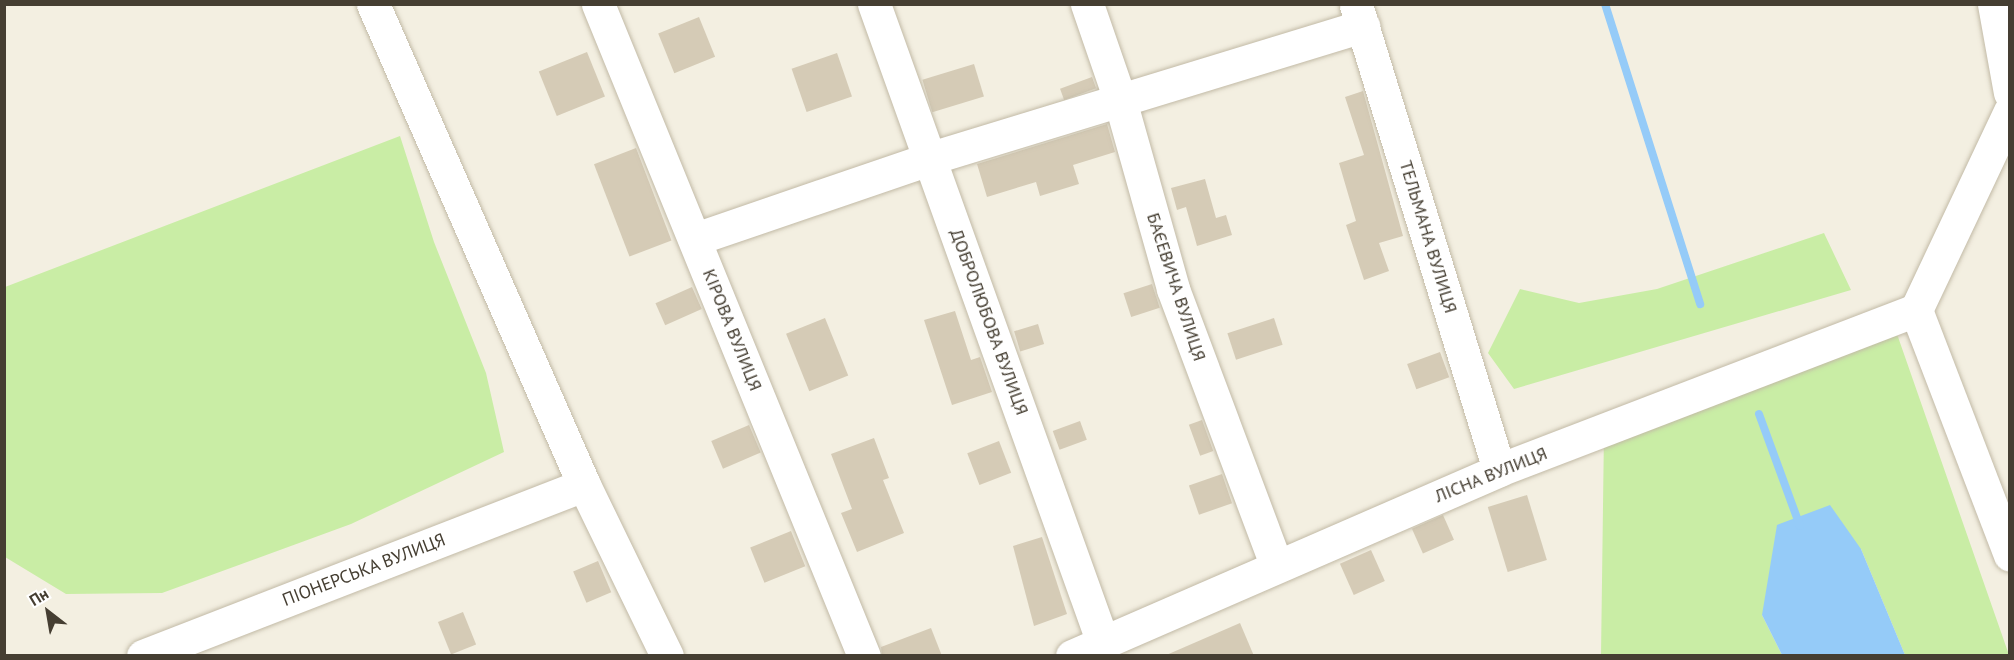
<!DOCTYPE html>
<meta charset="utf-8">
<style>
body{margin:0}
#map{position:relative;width:2014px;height:660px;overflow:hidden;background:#f3efe1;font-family:"PT Sans",sans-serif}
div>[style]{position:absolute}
.green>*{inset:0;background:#c9eda5}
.water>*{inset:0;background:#95cbf8}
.stream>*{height:8px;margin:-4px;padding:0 4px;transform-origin:4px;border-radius:4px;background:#95cbf8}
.building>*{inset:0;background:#d5cbb6;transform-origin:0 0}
.roads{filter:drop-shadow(0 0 2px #c2baa6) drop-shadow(0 0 2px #c2baa6)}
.minor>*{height:33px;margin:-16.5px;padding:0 16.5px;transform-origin:16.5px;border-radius:16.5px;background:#fff}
.tertiary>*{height:33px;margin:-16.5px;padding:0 16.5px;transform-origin:16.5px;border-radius:16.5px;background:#fff}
span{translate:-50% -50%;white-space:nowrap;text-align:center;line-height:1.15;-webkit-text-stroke:5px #fff;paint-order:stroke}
.street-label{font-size:18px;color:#453e32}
.frame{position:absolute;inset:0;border:6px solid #453e32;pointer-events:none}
.north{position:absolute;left:18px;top:582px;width:60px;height:60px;-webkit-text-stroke:4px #fff;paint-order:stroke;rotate:329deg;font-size:16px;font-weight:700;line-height:24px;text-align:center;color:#453e32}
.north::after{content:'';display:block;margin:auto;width:21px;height:27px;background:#453e32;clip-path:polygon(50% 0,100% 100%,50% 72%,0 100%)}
</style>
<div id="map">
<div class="green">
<div style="clip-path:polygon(400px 136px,434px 242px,486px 373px,504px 452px,351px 524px,162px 593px,66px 594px,5px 557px,5px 287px)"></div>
<div style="clip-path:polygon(1824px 233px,1851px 290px,1514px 389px,1488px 353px,1520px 289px,1579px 303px,1657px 289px)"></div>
<div style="clip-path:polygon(1897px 334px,2009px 655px,1905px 655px,1861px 549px,1762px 615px,1782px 655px,1601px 656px,1604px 431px)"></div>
</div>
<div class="water">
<div style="clip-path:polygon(1830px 505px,1861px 549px,1905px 655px,1782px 655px,1762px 615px,1777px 525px)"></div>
</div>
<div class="stream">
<div style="left:1605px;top:4px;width:315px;rotate:72.4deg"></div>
<div style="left:1759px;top:414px;width:119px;rotate:69.9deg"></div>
</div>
<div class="building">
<div style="left:699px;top:17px;width:43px;height:44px;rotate:68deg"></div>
<div style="left:587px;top:52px;width:48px;height:52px;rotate:68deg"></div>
<div style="left:837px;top:53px;width:46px;height:48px;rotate:71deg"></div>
<div style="left:974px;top:64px;width:34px;height:54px;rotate:73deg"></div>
<div style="left:1092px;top:77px;width:12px;height:34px;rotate:70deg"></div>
<div style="clip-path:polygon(1363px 91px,1403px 236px,1379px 243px,1389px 271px,1364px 280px,1346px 225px,1356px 221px,1339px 163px,1364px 155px,1345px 97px)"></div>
<div style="clip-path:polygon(1107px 124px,1115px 152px,1073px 165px,1079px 184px,1040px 196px,1036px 182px,987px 197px,977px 164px)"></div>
<div style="left:636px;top:148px;width:99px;height:45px;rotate:69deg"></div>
<div style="clip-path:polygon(1205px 179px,1216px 218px,1226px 215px,1232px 235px,1197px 246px,1186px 207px,1177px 210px,1171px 188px)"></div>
<div style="left:1152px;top:284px;width:25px;height:30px;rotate:72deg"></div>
<div style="left:692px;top:287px;width:24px;height:40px;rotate:66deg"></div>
<div style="clip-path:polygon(955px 311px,971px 360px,980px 357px,992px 392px,952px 405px,924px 320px)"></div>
<div style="left:825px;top:318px;width:62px;height:42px;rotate:68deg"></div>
<div style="left:1274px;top:318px;width:28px;height:49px;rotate:72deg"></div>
<div style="left:1038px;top:324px;width:21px;height:25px;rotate:73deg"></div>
<div style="left:1440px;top:352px;width:27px;height:35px;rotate:70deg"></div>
<div style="left:1202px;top:420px;width:33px;height:14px;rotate:70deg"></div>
<div style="left:1080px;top:421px;width:20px;height:29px;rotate:70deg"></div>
<div style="left:749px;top:425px;width:30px;height:41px;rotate:67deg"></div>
<div style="clip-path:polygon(874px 438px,889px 478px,883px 480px,904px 533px,857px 552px,841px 513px,852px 509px,831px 454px)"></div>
<div style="left:999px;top:441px;width:34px;height:34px;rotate:69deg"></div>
<div style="left:1222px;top:474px;width:31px;height:35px;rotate:71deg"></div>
<div style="left:1527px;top:495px;width:68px;height:41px;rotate:73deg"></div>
<div style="left:1443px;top:515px;width:27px;height:34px;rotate:66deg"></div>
<div style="left:791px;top:531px;width:38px;height:44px;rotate:68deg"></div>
<div style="clip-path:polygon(1042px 537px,1067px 614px,1034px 626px,1013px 546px)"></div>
<div style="left:1371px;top:550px;width:34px;height:34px;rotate:66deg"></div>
<div style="left:598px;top:561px;width:34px;height:27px;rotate:67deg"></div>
<div style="left:463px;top:612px;width:35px;height:27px;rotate:68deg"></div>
<div style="clip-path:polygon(1240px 623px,1254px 656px,1164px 656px)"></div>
<div style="clip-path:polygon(931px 628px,942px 656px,882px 656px,881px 647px)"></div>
</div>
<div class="roads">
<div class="minor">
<div style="left:373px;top:4px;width:525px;rotate:66.31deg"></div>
<div style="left:584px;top:485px;width:190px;rotate:64.1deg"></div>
<div style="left:598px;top:4px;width:704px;rotate:67.81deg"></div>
<div style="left:874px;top:4px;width:676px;rotate:70.28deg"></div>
<div style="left:1087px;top:4px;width:102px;rotate:71deg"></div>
<div style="left:1120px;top:100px;width:196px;rotate:74.3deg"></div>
<div style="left:1173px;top:289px;width:295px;rotate:69.5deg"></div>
<div style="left:1994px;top:4px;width:90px;rotate:79.8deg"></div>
<div style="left:1356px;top:5px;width:486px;rotate:72.9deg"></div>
<div style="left:695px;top:239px;width:250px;rotate:-18.9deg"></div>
<div style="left:931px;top:158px;width:452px;rotate:-17deg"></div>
<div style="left:1916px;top:310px;width:220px;rotate:-64.7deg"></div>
<div style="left:143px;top:656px;width:473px;rotate:-21.2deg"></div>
</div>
<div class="tertiary">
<div style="left:1072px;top:656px;width:466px;rotate:-23.5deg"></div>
<div style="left:1499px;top:470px;width:447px;rotate:-21deg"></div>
<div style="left:1916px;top:310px;width:262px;rotate:69deg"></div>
</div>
</div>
<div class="street-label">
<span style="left:1428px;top:237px;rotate:73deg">ТЕЛЬМАНА ВУЛИЦЯ</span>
<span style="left:1176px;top:287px;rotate:72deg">БАЄЕВИЧА ВУЛИЦЯ</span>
<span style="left:989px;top:322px;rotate:70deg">ДОБРОЛЮБОВА ВУЛИЦЯ</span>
<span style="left:732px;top:330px;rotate:68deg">КІРОВА ВУЛИЦЯ</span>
<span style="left:1491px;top:475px;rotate:-22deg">ЛІСНА ВУЛИЦЯ</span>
<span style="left:364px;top:570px;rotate:-21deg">ПІОНЕРСЬКА ВУЛИЦЯ</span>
</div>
<div class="frame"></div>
<div class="north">Пн</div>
</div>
